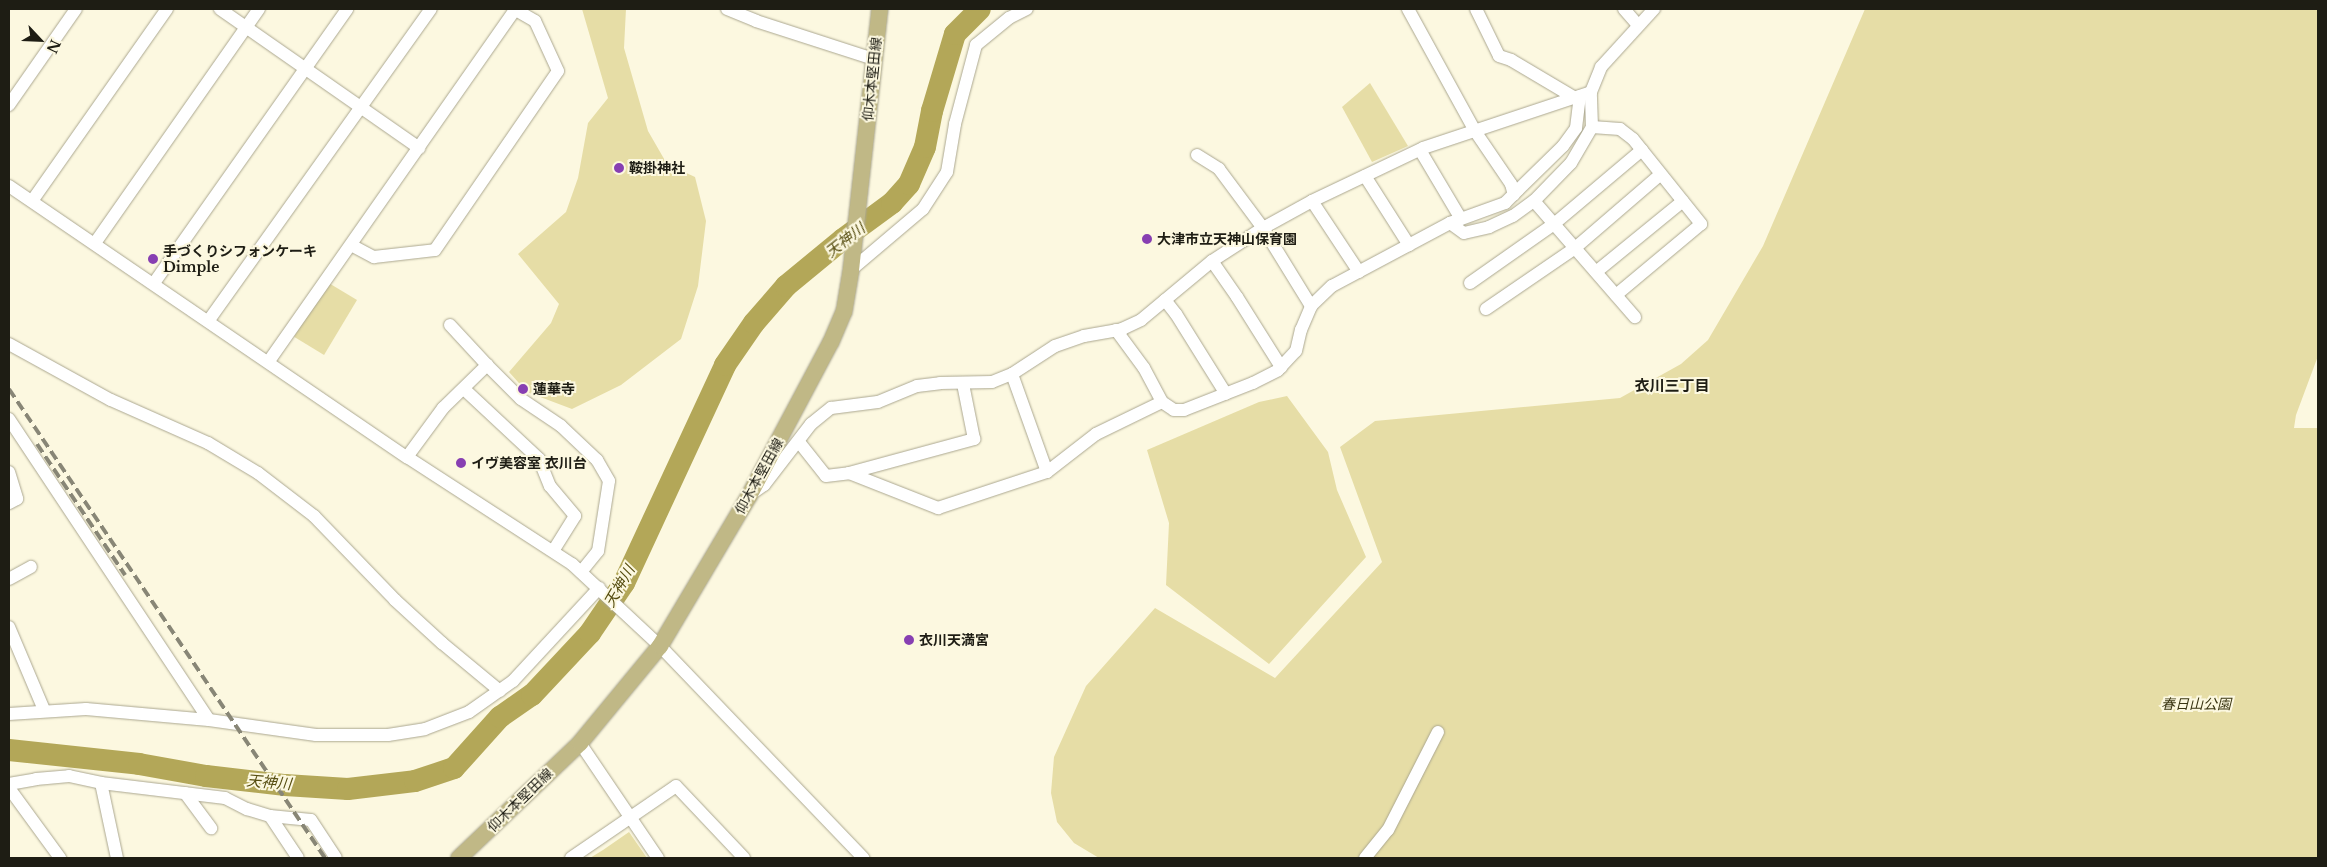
<!DOCTYPE html>
<meta charset="utf-8">
<style>
body{margin:0}
#map{position:relative;width:2327px;height:867px;overflow:hidden;background:#fcf8e0;font-family:"Libre Baskerville","Noto Sans JP",serif}
div>[style]{position:absolute}
.green>*{inset:0;background:#e6dda6;transform-origin:0 0}
.river>*{height:22px;margin:-11px;padding:0 11px;transform-origin:11px;border-radius:11px;background:#b3a758}
.roads{filter:drop-shadow(0 0 1px #aba790) drop-shadow(0 0 1px #aba790)}
.minor>*{height:12px;margin:-6px;padding:0 6px;transform-origin:6px;border-radius:6px;background:#fff}
.major>*{height:16px;margin:-8px;padding:0 8px;transform-origin:8px;border-radius:8px;background:#c0b886}
.rail>*{height:4px;margin-top:-2px;transform-origin:0;background:repeating-linear-gradient(90deg,#888676 0 10px,transparent 0 15px)}
.dots>*{width:14px;height:14px;translate:-50% -50%;box-sizing:border-box;border:2px solid #fcf8e0;border-radius:50%}
span{translate:-50% -50%;white-space:nowrap;text-align:center;line-height:1.15;-webkit-text-stroke:4px #fcf8e0;paint-order:stroke}
.street-label{font-size:14px;color:#1e1d14}
.poi-label{font-size:14px;color:#1e1d14;font-weight:700}
.left{translate:0 -50%;text-align:left}
.park-label{font-size:14px;color:#393411;font-style:italic}
.water-label{font-size:15px;color:#564d10;font-style:italic}
.neighbourhood-label{font-size:15px;color:#1e1d14;font-weight:700}
.frame{position:absolute;inset:0;border:10px solid #1e1d14;pointer-events:none}
.north{position:absolute;left:15px;top:15px;width:50px;height:50px;-webkit-text-stroke:4px #fcf8e0;paint-order:stroke;rotate:115deg;font-size:14px;font-weight:700;line-height:20px;text-align:center;color:#1e1d14}
.north::after{content:'';display:block;margin:auto;width:18px;height:22px;background:#1e1d14;clip-path:polygon(50% 0,100% 100%,50% 72%,0 100%)}
</style>
<div id="map">
<div class="green">
<div style="clip-path:polygon(582px 9px,626px 9px,624px 48px,648px 131px,667px 164px,695px 177px,706px 221px,698px 286px,681px 339px,621px 385px,572px 409px,527px 392px,509px 372px,551px 323px,559px 304px,518px 254px,566px 212px,578px 178px,588px 123px,608px 98px)"></div>
<div style="clip-path:polygon(1865px 9px,2318px 9px,2318px 356px,2296px 415px,2294px 428px,2318px 428px,2318px 858px,1099px 858px,1074px 843px,1057px 822px,1051px 793px,1054px 757px,1086px 686px,1155px 608px,1275px 678px,1382px 562px,1340px 447px,1375px 421px,1620px 398px,1681px 364px,1708px 340px,1763px 246px)"></div>
<div style="clip-path:polygon(1370px 83px,1408px 146px,1372px 162px,1342px 107px)"></div>
<div style="left:327px;top:282px;width:35px;height:64px;rotate:31deg"></div>
<div style="clip-path:polygon(1287px 396px,1328px 452px,1337px 490px,1366px 557px,1269px 664px,1166px 585px,1169px 523px,1147px 450px,1259px 402px)"></div>
<div style="clip-path:polygon(629px 832px,647px 858px,590px 858px,603px 850px)"></div>
</div>
<div class="river">
<div style="left:9px;top:750px;width:131px;rotate:6.1deg"></div>
<div style="left:139px;top:764px;width:68px;rotate:10.2deg"></div>
<div style="left:206px;top:776px;width:80px;rotate:6.5deg"></div>
<div style="left:285px;top:785px;width:63px;rotate:3.6deg"></div>
<div style="left:348px;top:789px;width:67px;rotate:-6.8deg"></div>
<div style="left:415px;top:781px;width:41px;rotate:-18.4deg"></div>
<div style="left:454px;top:768px;width:69px;rotate:-48deg"></div>
<div style="left:500px;top:717px;width:39px;rotate:-35deg"></div>
<div style="left:532px;top:695px;width:85px;rotate:-46.9deg"></div>
<div style="left:590px;top:633px;width:60px;rotate:-55.8deg"></div>
<div style="left:624px;top:583px;width:240px;rotate:-65.1deg"></div>
<div style="left:725px;top:365px;width:51px;rotate:-55.4deg"></div>
<div style="left:754px;top:323px;width:49px;rotate:-49.1deg"></div>
<div style="left:786px;top:286px;width:74px;rotate:-39.5deg"></div>
<div style="left:843px;top:239px;width:61px;rotate:-36.3deg"></div>
<div style="left:892px;top:203px;width:25px;rotate:-48deg"></div>
<div style="left:909px;top:184px;width:40px;rotate:-66.6deg"></div>
<div style="left:925px;top:147px;width:37px;rotate:-79deg"></div>
<div style="left:932px;top:111px;width:80px;rotate:-73.4deg"></div>
<div style="left:955px;top:34px;width:35px;rotate:-45deg"></div>
</div>
<div class="roads">
<div class="minor">
<div style="left:220px;top:9px;width:243px;rotate:34.9deg"></div>
<div style="left:727px;top:9px;width:31px;rotate:22deg"></div>
<div style="left:756px;top:21px;width:124px;rotate:17.9deg"></div>
<div style="left:1408px;top:9px;width:139px;rotate:61.2deg"></div>
<div style="left:1475px;top:131px;width:64px;rotate:55.8deg"></div>
<div style="left:1511px;top:184px;width:11px;rotate:75deg"></div>
<div style="left:1476px;top:9px;width:52px;rotate:63.9deg"></div>
<div style="left:1499px;top:56px;width:13px;rotate:18deg"></div>
<div style="left:1511px;top:60px;width:74px;rotate:30.7deg"></div>
<div style="left:1624px;top:9px;width:21px;rotate:49deg"></div>
<div style="left:9px;top:105px;width:117px;rotate:-55.1deg"></div>
<div style="left:1592px;top:127px;width:28px;rotate:4deg"></div>
<div style="left:1620px;top:129px;width:16px;rotate:38deg"></div>
<div style="left:1633px;top:139px;width:109px;rotate:51.3deg"></div>
<div style="left:1701px;top:224px;width:111px;rotate:140.1deg"></div>
<div style="left:1420px;top:150px;width:80px;rotate:59.3deg"></div>
<div style="left:1197px;top:155px;width:26px;rotate:32deg"></div>
<div style="left:1219px;top:169px;width:74px;rotate:53.3deg"></div>
<div style="left:1263px;top:228px;width:92px;rotate:58.4deg"></div>
<div style="left:1365px;top:176px;width:82px;rotate:57.5deg"></div>
<div style="left:9px;top:186px;width:482px;rotate:34.3deg"></div>
<div style="left:407px;top:457px;width:197px;rotate:33deg"></div>
<div style="left:572px;top:564px;width:120px;rotate:43deg"></div>
<div style="left:660px;top:646px;width:294px;rotate:46.2deg"></div>
<div style="left:32px;top:201px;width:235px;rotate:-54.9deg"></div>
<div style="left:1312px;top:201px;width:85px;rotate:56.5deg"></div>
<div style="left:1534px;top:201px;width:154px;rotate:49deg"></div>
<div style="left:1450px;top:223px;width:59px;rotate:-20deg"></div>
<div style="left:1505px;top:203px;width:18px;rotate:-45deg"></div>
<div style="left:1518px;top:190px;width:63px;rotate:-44.4deg"></div>
<div style="left:1563px;top:146px;width:22px;rotate:-54deg"></div>
<div style="left:1576px;top:128px;width:32px;rotate:-83deg"></div>
<div style="left:95px;top:243px;width:286px;rotate:-55deg"></div>
<div style="left:351px;top:245px;width:26px;rotate:28deg"></div>
<div style="left:374px;top:257px;width:61px;rotate:-6.5deg"></div>
<div style="left:435px;top:250px;width:217px;rotate:-55.5deg"></div>
<div style="left:558px;top:71px;width:55px;rotate:-114.7deg"></div>
<div style="left:535px;top:21px;width:24px;rotate:-150deg"></div>
<div style="left:1212px;top:261px;width:44px;rotate:55.2deg"></div>
<div style="left:1237px;top:297px;width:83px;rotate:57.8deg"></div>
<div style="left:851px;top:270px;width:94px;rotate:-40.3deg"></div>
<div style="left:923px;top:209px;width:44px;rotate:-57deg"></div>
<div style="left:947px;top:172px;width:49px;rotate:-80.5deg"></div>
<div style="left:955px;top:124px;width:82px;rotate:-75.1deg"></div>
<div style="left:976px;top:45px;width:43px;rotate:-39.3deg"></div>
<div style="left:1009px;top:18px;width:20px;rotate:-27deg"></div>
<div style="left:1596px;top:272px;width:112px;rotate:-39.2deg"></div>
<div style="left:154px;top:283px;width:335px;rotate:-54.8deg"></div>
<div style="left:1470px;top:283px;width:103px;rotate:-35.1deg"></div>
<div style="left:1554px;top:224px;width:115px;rotate:-40.1deg"></div>
<div style="left:1165px;top:300px;width:18px;rotate:52deg"></div>
<div style="left:1176px;top:314px;width:94px;rotate:58deg"></div>
<div style="left:1486px;top:309px;width:108px;rotate:-34.4deg"></div>
<div style="left:1575px;top:248px;width:113px;rotate:-40.7deg"></div>
<div style="left:209px;top:320px;width:382px;rotate:-54.5deg"></div>
<div style="left:450px;top:325px;width:54px;rotate:47.2deg"></div>
<div style="left:1116px;top:330px;width:47px;rotate:53.6deg"></div>
<div style="left:1144px;top:368px;width:38px;rotate:62deg"></div>
<div style="left:9px;top:344px;width:116px;rotate:28.8deg"></div>
<div style="left:111px;top:400px;width:106px;rotate:23.9deg"></div>
<div style="left:208px;top:443px;width:58px;rotate:31deg"></div>
<div style="left:258px;top:473px;width:71px;rotate:37.5deg"></div>
<div style="left:314px;top:516px;width:117px;rotate:46deg"></div>
<div style="left:395px;top:600px;width:64px;rotate:42.5deg"></div>
<div style="left:442px;top:643px;width:75px;rotate:39.6deg"></div>
<div style="left:269px;top:361px;width:429px;rotate:-55deg"></div>
<div style="left:464px;top:389px;width:103px;rotate:43deg"></div>
<div style="left:539px;top:459px;width:29px;rotate:68deg"></div>
<div style="left:550px;top:486px;width:39px;rotate:50deg"></div>
<div style="left:575px;top:516px;width:40px;rotate:122deg"></div>
<div style="left:9px;top:419px;width:361px;rotate:56.4deg"></div>
<div style="left:799px;top:442px;width:43px;rotate:51.5deg"></div>
<div style="left:826px;top:476px;width:23px;rotate:-7deg"></div>
<div style="left:849px;top:473px;width:96px;rotate:21.5deg"></div>
<div style="left:938px;top:508px;width:115px;rotate:-18.3deg"></div>
<div style="left:1047px;top:472px;width:104px;rotate:-109.7deg"></div>
<div style="left:407px;top:457px;width:61px;rotate:-53.7deg"></div>
<div style="left:443px;top:408px;width:62px;rotate:-44.3deg"></div>
<div style="left:487px;top:365px;width:48px;rotate:45deg"></div>
<div style="left:521px;top:399px;width:48px;rotate:34deg"></div>
<div style="left:561px;top:426px;width:50px;rotate:43.4deg"></div>
<div style="left:597px;top:460px;width:24px;rotate:60deg"></div>
<div style="left:609px;top:481px;width:71px;rotate:98.9deg"></div>
<div style="left:598px;top:551px;width:27px;rotate:129deg"></div>
<div style="left:9px;top:472px;width:28px;rotate:73deg"></div>
<div style="left:17px;top:499px;width:9px;rotate:153deg"></div>
<div style="left:1047px;top:472px;width:62px;rotate:-37.8deg"></div>
<div style="left:1096px;top:434px;width:73px;rotate:-25.9deg"></div>
<div style="left:1162px;top:402px;width:14px;rotate:34deg"></div>
<div style="left:1174px;top:410px;width:10px"></div>
<div style="left:1184px;top:410px;width:74px;rotate:-21.4deg"></div>
<div style="left:1253px;top:383px;width:28px;rotate:-27deg"></div>
<div style="left:1278px;top:370px;width:26px;rotate:-47deg"></div>
<div style="left:1296px;top:351px;width:22px;rotate:-77deg"></div>
<div style="left:1301px;top:330px;width:26px;rotate:-67deg"></div>
<div style="left:1311px;top:306px;width:29px;rotate:-44deg"></div>
<div style="left:1332px;top:286px;width:134px;rotate:-28.1deg"></div>
<div style="left:1450px;top:223px;width:17px;rotate:36deg"></div>
<div style="left:1464px;top:233px;width:26px;rotate:-13deg"></div>
<div style="left:1489px;top:227px;width:26px;rotate:-25deg"></div>
<div style="left:1513px;top:216px;width:26px;rotate:-36deg"></div>
<div style="left:1534px;top:201px;width:53px;rotate:-45.8deg"></div>
<div style="left:1571px;top:163px;width:42px;rotate:-59.7deg"></div>
<div style="left:1592px;top:127px;width:35px;rotate:-92deg"></div>
<div style="left:1591px;top:92px;width:27px;rotate:-68deg"></div>
<div style="left:1601px;top:67px;width:79px;rotate:-47.6deg"></div>
<div style="left:849px;top:473px;width:130px;rotate:-15.2deg"></div>
<div style="left:974px;top:439px;width:56px;rotate:-101.3deg"></div>
<div style="left:751px;top:494px;width:16px;rotate:-35deg"></div>
<div style="left:764px;top:485px;width:77px;rotate:-52.4deg"></div>
<div style="left:811px;top:424px;width:26px;rotate:-39deg"></div>
<div style="left:831px;top:408px;width:47px;rotate:-7.3deg"></div>
<div style="left:878px;top:402px;width:42px;rotate:-22.3deg"></div>
<div style="left:917px;top:386px;width:23px;rotate:-7deg"></div>
<div style="left:940px;top:383px;width:52px;rotate:-1.1deg"></div>
<div style="left:992px;top:382px;width:22px;rotate:-22deg"></div>
<div style="left:1012px;top:374px;width:51px;rotate:-33.1deg"></div>
<div style="left:1055px;top:346px;width:31px;rotate:-19deg"></div>
<div style="left:1084px;top:336px;width:39px;rotate:-10deg"></div>
<div style="left:1122px;top:329px;width:21px;rotate:-25deg"></div>
<div style="left:1141px;top:320px;width:92px;rotate:-39.7deg"></div>
<div style="left:1212px;top:261px;width:61px;rotate:-32.9deg"></div>
<div style="left:1263px;top:228px;width:56px;rotate:-28.9deg"></div>
<div style="left:1312px;top:201px;width:123px;rotate:-25.5deg"></div>
<div style="left:1423px;top:148px;width:177px;rotate:-18.4deg"></div>
<div style="left:9px;top:579px;width:25px;rotate:-29deg"></div>
<div style="left:9px;top:627px;width:90px;rotate:67.1deg"></div>
<div style="left:9px;top:714px;width:77px;rotate:-3.7deg"></div>
<div style="left:86px;top:709px;width:123px;rotate:5.1deg"></div>
<div style="left:209px;top:720px;width:108px;rotate:8deg"></div>
<div style="left:316px;top:735px;width:72px"></div>
<div style="left:388px;top:735px;width:37px;rotate:-9deg"></div>
<div style="left:425px;top:729px;width:47px;rotate:-21.1deg"></div>
<div style="left:469px;top:712px;width:54px;rotate:-35.2deg"></div>
<div style="left:513px;top:681px;width:127px;rotate:-47.2deg"></div>
<div style="left:580px;top:743px;width:139px;rotate:55.9deg"></div>
<div style="left:101px;top:783px;width:77px;rotate:78deg"></div>
<div style="left:9px;top:784px;width:27px;rotate:-10deg"></div>
<div style="left:36px;top:779px;width:33px;rotate:-5deg"></div>
<div style="left:69px;top:776px;width:33px;rotate:12deg"></div>
<div style="left:101px;top:783px;width:125px;rotate:6.9deg"></div>
<div style="left:225px;top:798px;width:25px;rotate:27deg"></div>
<div style="left:247px;top:809px;width:24px;rotate:17deg"></div>
<div style="left:270px;top:816px;width:50px;rotate:56.3deg"></div>
<div style="left:9px;top:788px;width:87px;rotate:53.9deg"></div>
<div style="left:185px;top:793px;width:44px;rotate:53.4deg"></div>
<div style="left:270px;top:816px;width:41px;rotate:5.6deg"></div>
<div style="left:311px;top:820px;width:45px;rotate:56.7deg"></div>
<div style="left:571px;top:858px;width:127px;rotate:-34.4deg"></div>
<div style="left:676px;top:786px;width:99px;rotate:46.6deg"></div>
<div style="left:1365px;top:858px;width:36px;rotate:-51deg"></div>
<div style="left:1388px;top:830px;width:110px;rotate:-63deg"></div>
</div>
<div class="major">
<div style="left:459px;top:858px;width:167px;rotate:-43.5deg"></div>
<div style="left:580px;top:743px;width:126px;rotate:-50.5deg"></div>
<div style="left:660px;top:646px;width:174px;rotate:-59.3deg"></div>
<div style="left:749px;top:496px;width:174px;rotate:-62deg"></div>
<div style="left:831px;top:342px;width:33px;rotate:-67deg"></div>
<div style="left:844px;top:312px;width:43px;rotate:-80.5deg"></div>
<div style="left:851px;top:270px;width:263px;rotate:-83.7deg"></div>
</div>
</div>
<div class="rail">
<div style="left:9px;top:389px;width:566px;rotate:56.03deg"></div>
<div style="left:37px;top:444px;width:158px;rotate:56.1deg"></div>
</div>
<div class="dots">
<div style="left:619px;top:168px;background:#873fb2"></div>
<div style="left:1147px;top:239px;background:#873fb2"></div>
<div style="left:153px;top:259px;background:#873fb2"></div>
<div style="left:523px;top:389px;background:#873fb2"></div>
<div style="left:461px;top:463px;background:#873fb2"></div>
<div style="left:909px;top:640px;background:#873fb2"></div>
</div>
<div class="street-label">
<span style="left:872px;top:79px;rotate:-84deg">仰木本堅田線</span>
<span style="left:759px;top:476px;rotate:-61deg">仰木本堅田線</span>
<span style="left:520px;top:800px;rotate:-44deg">仰木本堅田線</span>
</div>
<div class="poi-label">
<span class="left" style="left:629px;top:168px">鞍掛神社</span>
<span class="left" style="left:1157px;top:239px">大津市立天神山保育園</span>
<span class="left" style="left:163px;top:259px">手づくりシフォンケーキ<br>Dimple</span>
<span class="left" style="left:533px;top:389px">蓮華寺</span>
<span class="left" style="left:471px;top:463px">イヴ美容室 衣川台</span>
<span class="left" style="left:919px;top:640px">衣川天満宮</span>
</div>
<div class="park-label">
<span style="left:2196px;top:704px">春日山公園</span>
</div>
<div class="water-label">
<span style="left:845px;top:240px;rotate:-38deg">天神川</span>
<span style="left:619px;top:586px;rotate:-60deg">天神川</span>
<span style="left:269px;top:782px;rotate:5deg">天神川</span>
</div>
<div class="neighbourhood-label">
<span style="left:1672px;top:386px">衣川三丁目</span>
</div>
<div class="frame"></div>
<div class="north">N</div>
</div>
